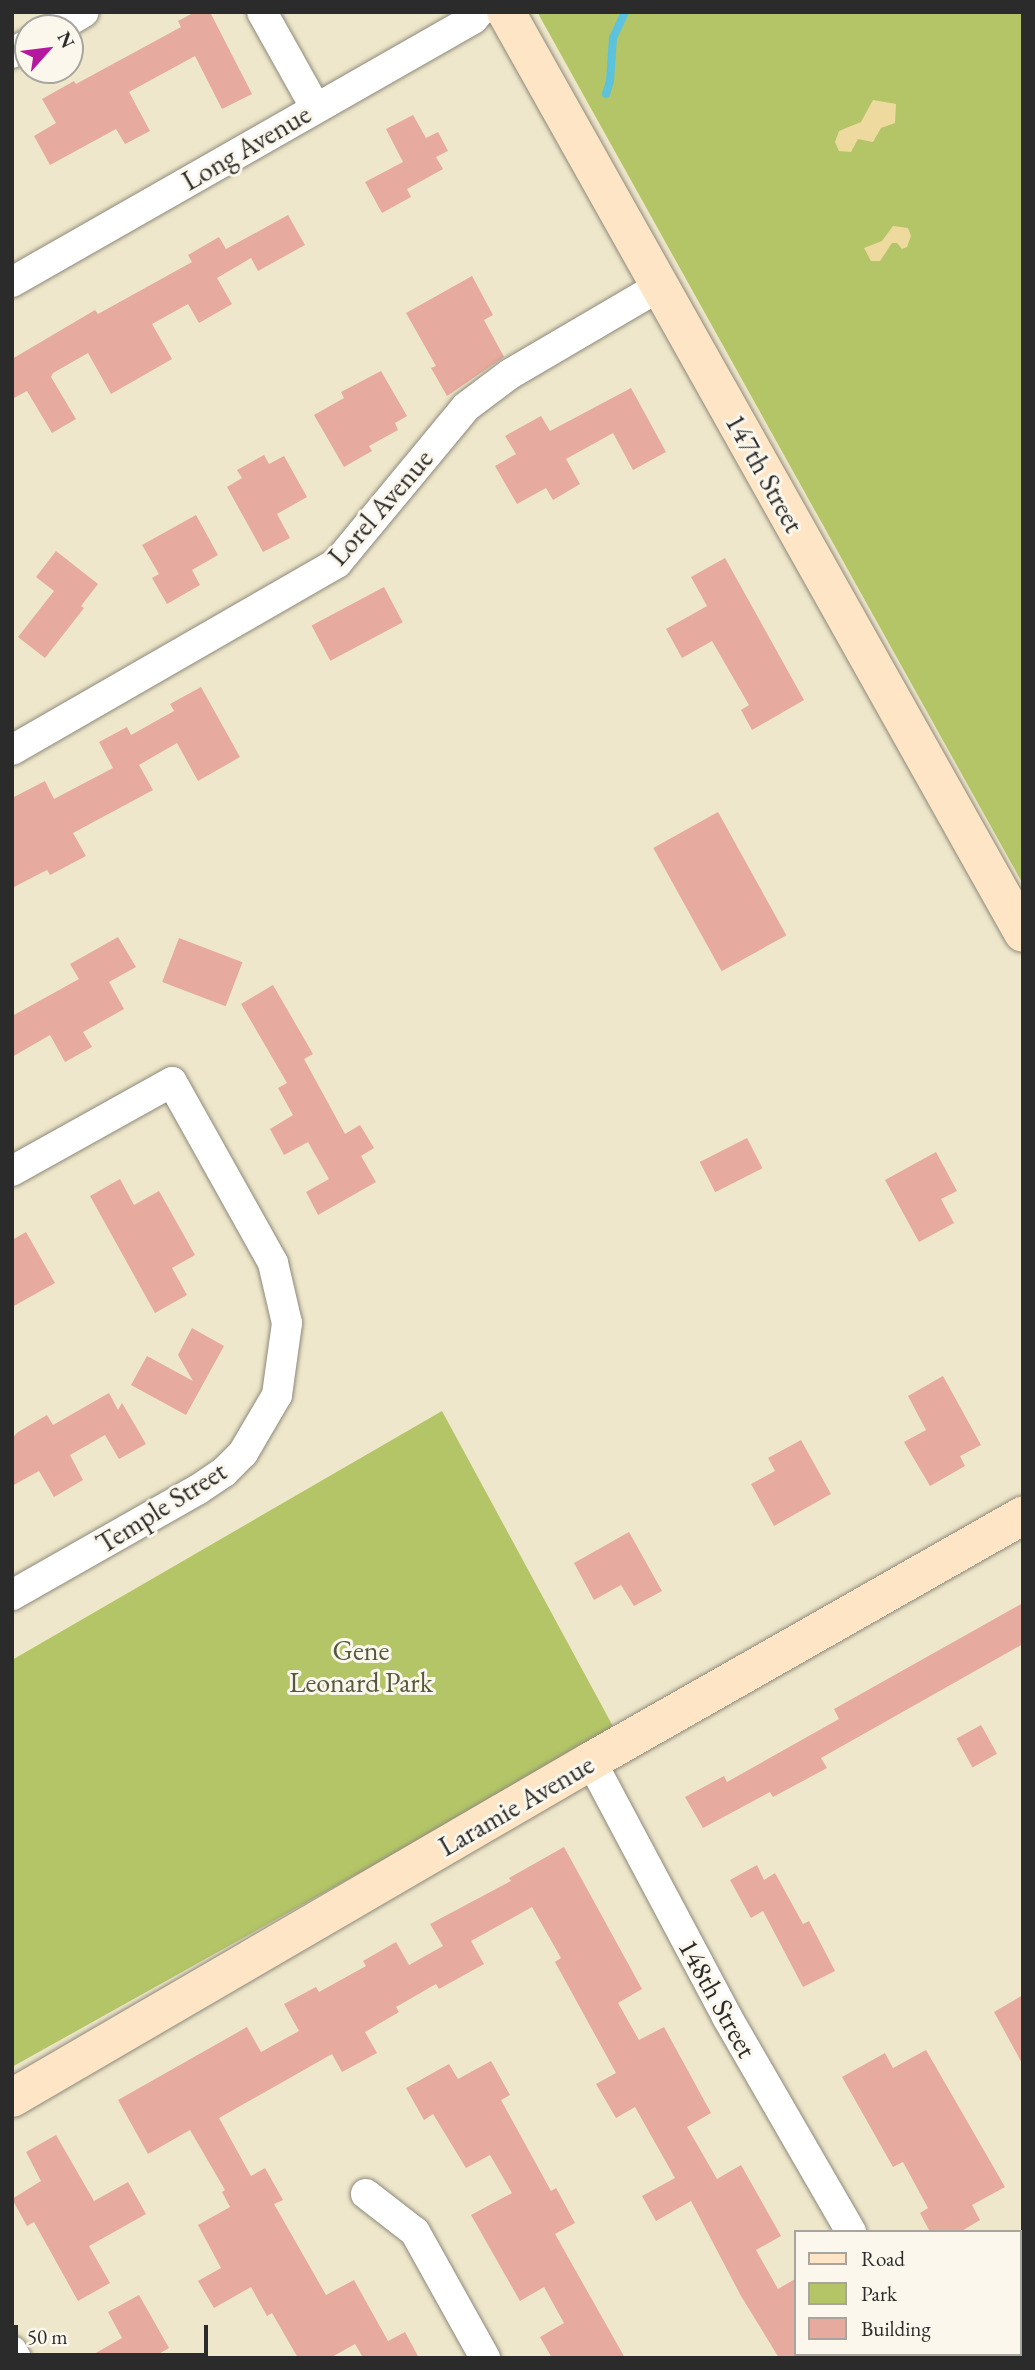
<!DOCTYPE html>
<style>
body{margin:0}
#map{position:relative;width:1035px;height:2370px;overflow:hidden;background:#efe7cb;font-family:"EB Garamond",serif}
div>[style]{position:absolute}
.green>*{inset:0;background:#b4c567}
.sand>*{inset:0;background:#eeda9e}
.stream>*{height:8px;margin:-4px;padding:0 4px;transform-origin:4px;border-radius:4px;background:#5dc2db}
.building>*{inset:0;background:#e7aa9e;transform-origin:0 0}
.roads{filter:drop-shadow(0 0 2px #8d897b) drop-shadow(0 0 2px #8d897b)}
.street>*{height:30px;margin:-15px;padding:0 15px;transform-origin:15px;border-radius:15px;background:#fff}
.secondary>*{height:38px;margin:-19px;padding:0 19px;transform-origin:19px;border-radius:19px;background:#fee5c5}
span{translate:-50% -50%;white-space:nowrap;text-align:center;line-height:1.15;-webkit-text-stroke:6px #fbf7ec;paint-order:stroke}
.street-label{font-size:28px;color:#2b2b2b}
.park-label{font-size:28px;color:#54593d}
.frame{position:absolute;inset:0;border:14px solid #2b2b2b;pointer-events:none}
.legend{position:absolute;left:794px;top:2230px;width:228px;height:126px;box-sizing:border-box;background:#fbf7ec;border:2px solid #a8a59f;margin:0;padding:9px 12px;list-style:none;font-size:21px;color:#2b2b2b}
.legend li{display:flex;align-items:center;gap:14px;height:35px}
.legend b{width:35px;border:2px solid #a8a59f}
.north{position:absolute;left:14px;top:14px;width:70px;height:70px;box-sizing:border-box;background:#fbf7ec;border:2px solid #a8a59f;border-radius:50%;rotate:62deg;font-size:19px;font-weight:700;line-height:28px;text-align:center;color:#2b2b2b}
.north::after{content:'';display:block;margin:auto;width:24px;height:32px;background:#b5179e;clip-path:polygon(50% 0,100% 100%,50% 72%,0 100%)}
.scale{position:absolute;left:14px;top:2325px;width:194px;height:32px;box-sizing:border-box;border:4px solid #2b2b2b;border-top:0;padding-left:9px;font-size:21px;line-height:24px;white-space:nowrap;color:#2b2b2b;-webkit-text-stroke:5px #fbf7ec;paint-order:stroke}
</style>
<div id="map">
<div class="green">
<div style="clip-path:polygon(538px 12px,1023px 12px,1023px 884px,540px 17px)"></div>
<div style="clip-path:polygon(442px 1411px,615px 1730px,12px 2067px,12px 1660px)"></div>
</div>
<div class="sand">
<div style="clip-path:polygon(873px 100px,896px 104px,895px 123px,881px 128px,873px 142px,858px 139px,851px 152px,839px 151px,835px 142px,839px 131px,861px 122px)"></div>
<div style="clip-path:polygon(893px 226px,908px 228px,911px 236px,907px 247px,902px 249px,897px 243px,892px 243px,880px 261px,871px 261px,864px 248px,882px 241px)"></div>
</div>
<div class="stream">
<div style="left:606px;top:94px;width:14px;rotate:-73deg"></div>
<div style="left:610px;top:81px;width:43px;rotate:-86deg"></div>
<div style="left:613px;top:38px;width:29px;rotate:-65deg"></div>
</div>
<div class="building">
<div style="clip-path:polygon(195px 12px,210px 12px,252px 94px,222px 109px,195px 56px,129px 92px,150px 131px,125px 144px,116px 129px,50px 165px,34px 136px,56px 123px,42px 99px,74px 81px,76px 84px,181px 27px,178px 21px)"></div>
<div style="clip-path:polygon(413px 115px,426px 138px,438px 132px,448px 151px,436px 157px,443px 169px,407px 189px,411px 197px,382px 213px,365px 182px,403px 162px,386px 129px)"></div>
<div style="clip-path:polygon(288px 215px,305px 245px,258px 271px,251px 258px,217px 278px,232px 304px,199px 323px,188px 304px,152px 324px,172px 359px,111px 394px,88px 353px,53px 373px,51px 377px,76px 419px,52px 433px,27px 391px,12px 399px,12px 359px,95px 310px,98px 314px,192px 262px,188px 255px,219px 237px,226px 249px)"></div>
<div style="clip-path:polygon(472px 276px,493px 315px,484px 320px,504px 357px,447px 396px,431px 368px,436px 366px,406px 313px)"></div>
<div style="clip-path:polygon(381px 371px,407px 416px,395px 423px,398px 430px,369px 446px,372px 451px,344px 467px,314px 415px,344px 398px,341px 392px)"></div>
<div style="clip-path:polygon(631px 388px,666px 452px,633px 470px,613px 433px,566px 459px,580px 484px,553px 500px,546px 488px,517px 504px,495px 466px,516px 454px,505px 436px,541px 416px,550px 431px)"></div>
<div style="clip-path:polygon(264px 455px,269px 464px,284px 456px,307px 497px,277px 514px,290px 538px,263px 552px,227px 487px,242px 478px,237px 470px)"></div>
<div style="clip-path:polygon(196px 515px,218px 555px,192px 570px,200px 585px,167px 604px,152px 578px,159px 574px,142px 545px)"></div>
<div style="clip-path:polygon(56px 551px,98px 584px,81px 606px,84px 608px,45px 658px,18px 637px,54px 591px,36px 577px)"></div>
<div style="clip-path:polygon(725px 558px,804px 700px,752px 730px,741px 710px,749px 705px,712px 641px,682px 658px,666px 629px,707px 606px,691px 577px)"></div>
<div style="left:384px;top:587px;width:40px;height:82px;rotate:62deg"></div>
<div style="clip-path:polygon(201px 687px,240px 757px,198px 781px,177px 743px,139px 765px,153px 790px,73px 833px,86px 856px,50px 875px,47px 870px,12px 888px,12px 798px,45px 781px,54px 799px,113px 768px,99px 742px,127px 727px,131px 735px,174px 711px,170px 704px)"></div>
<div style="left:718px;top:812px;width:141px;height:74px;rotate:61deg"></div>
<div style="clip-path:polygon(118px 937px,136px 967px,109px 982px,124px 1009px,83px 1032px,92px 1047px,65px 1062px,50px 1035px,12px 1057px,12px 1016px,79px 979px,70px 964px)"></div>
<div style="left:179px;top:938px;width:68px;height:47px;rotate:21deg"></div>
<div style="clip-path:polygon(273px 985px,313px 1054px,304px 1059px,345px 1134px,360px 1125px,374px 1148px,361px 1156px,376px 1182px,318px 1215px,306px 1192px,329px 1179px,308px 1142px,284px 1155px,270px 1129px,293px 1115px,278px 1088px,287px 1083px,241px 1004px)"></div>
<div style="left:747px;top:1138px;width:34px;height:53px;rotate:63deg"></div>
<div style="clip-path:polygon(936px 1152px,957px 1191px,941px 1199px,954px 1223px,919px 1242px,885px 1180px)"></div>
<div style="clip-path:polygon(120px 1179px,134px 1205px,159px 1191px,195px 1255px,172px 1268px,187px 1295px,155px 1313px,90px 1196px)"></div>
<div style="clip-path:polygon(26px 1232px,55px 1283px,12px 1307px,12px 1240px)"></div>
<div style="clip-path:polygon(192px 1328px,224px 1346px,186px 1415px,131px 1385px,147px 1356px,193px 1381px,178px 1355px)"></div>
<div style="clip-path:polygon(943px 1376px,981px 1445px,960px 1456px,965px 1466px,930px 1486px,904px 1442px,926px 1430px,908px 1396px)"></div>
<div style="clip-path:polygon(109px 1393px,118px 1410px,122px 1403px,146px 1444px,119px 1459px,105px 1435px,70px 1455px,83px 1480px,54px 1497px,39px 1471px,12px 1486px,12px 1438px,18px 1432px,47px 1415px,53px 1425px)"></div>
<div style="clip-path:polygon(801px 1440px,831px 1494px,774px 1526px,751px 1484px,775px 1471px,768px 1458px)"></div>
<div style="clip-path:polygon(629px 1532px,662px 1591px,634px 1606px,621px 1585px,594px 1600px,574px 1563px)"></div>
<div style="clip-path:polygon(1023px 1603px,1023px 1644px,821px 1758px,827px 1768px,773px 1797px,770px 1792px,703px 1828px,685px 1797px,724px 1776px,727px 1782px,839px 1719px,834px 1709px)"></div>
<div style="left:981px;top:1725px;width:33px;height:28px;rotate:61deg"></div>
<div style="clip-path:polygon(564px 1847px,642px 1989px,618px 2003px,639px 2040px,664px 2027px,711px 2113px,687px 2127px,717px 2179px,741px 2165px,781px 2236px,756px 2250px,778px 2289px,795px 2279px,795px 2358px,779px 2358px,741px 2296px,691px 2201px,656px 2221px,642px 2196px,675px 2178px,635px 2107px,616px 2118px,596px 2084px,616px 2073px,555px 1962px,561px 1958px,532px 1907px,471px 1941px,484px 1964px,439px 1989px,436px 1984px,396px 2007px,399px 2012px,365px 2032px,377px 2053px,342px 2072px,332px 2054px,219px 2118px,251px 2176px,265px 2168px,283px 2200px,274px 2204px,326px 2295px,354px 2280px,388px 2341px,405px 2332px,419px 2358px,358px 2358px,362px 2356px,355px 2344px,330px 2358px,298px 2358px,272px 2313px,267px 2316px,251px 2287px,214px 2308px,198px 2281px,221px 2268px,198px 2225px,230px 2207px,222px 2192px,225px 2190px,190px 2130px,148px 2154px,118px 2100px,247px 2027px,261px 2052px,299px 2031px,284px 2004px,316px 1987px,319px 1992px,366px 1966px,363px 1961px,396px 1942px,409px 1965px,443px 1946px,430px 1924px,511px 1881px,509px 1878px)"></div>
<div style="clip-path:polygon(757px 1865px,764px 1880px,775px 1873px,803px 1924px,809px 1921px,835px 1971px,803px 1987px,763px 1911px,751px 1918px,730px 1880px)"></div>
<div style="clip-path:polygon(1023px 1995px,1023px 2065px,994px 2012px)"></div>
<div style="clip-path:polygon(926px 2050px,1005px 2187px,972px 2205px,980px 2220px,960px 2232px,930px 2232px,920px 2213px,928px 2208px,903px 2162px,893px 2167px,842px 2077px,885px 2053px,893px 2068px)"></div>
<div style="clip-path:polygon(491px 2061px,510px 2095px,501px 2100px,551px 2191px,556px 2188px,575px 2223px,555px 2234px,625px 2358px,552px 2358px,540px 2337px,564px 2323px,544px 2287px,520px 2301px,471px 2215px,512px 2193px,490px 2155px,466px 2168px,433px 2114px,424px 2120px,406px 2088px,449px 2064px,458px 2079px)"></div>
<div style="clip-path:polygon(56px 2135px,94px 2201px,128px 2182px,146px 2214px,89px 2246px,110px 2283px,78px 2301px,34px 2222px,27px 2226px,12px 2199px,41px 2181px,26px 2152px)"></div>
<div style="clip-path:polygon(139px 2295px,169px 2348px,152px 2358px,87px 2358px,122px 2338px,108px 2312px)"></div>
</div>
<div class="roads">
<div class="street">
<div style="left:262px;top:12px;width:109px;rotate:60.8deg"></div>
<div style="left:57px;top:28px;width:31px;rotate:-31deg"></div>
<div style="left:12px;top:53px;width:18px;rotate:-29deg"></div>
<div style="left:12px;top:282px;width:531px;rotate:-29.7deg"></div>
<div style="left:473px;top:19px;width:9px;rotate:-49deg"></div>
<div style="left:12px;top:750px;width:375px;rotate:-29.9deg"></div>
<div style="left:337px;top:563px;width:202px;rotate:-50.4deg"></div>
<div style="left:466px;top:407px;width:55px;rotate:-36.9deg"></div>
<div style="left:510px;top:374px;width:174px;rotate:-30.4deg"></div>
<div style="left:12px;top:1171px;width:183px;rotate:-29.1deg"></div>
<div style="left:172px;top:1082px;width:207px;rotate:60.8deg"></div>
<div style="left:273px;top:1263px;width:62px;rotate:76.9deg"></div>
<div style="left:287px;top:1323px;width:73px;rotate:97.9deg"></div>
<div style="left:277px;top:1395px;width:67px;rotate:120.4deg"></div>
<div style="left:243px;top:1453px;width:27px;rotate:135deg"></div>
<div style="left:224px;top:1472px;width:32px;rotate:146deg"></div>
<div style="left:197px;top:1490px;width:213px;rotate:150.4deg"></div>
<div style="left:591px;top:1761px;width:290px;rotate:62deg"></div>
<div style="left:727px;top:2017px;width:248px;rotate:60deg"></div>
<div style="left:366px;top:2194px;width:62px;rotate:37.8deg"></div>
<div style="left:415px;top:2232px;width:144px;rotate:60.9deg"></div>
<div style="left:12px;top:2351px;width:8px;rotate:60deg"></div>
<div style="left:922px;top:2354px;width:4px;rotate:63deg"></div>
</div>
<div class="secondary">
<div style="left:506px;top:12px;width:1056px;rotate:60.69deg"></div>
<div style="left:12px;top:2098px;width:670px;rotate:-30.2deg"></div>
<div style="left:591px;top:1761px;width:497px;rotate:-29.6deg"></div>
</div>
</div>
<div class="street-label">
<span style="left:246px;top:147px;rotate:-30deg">Long Avenue</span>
<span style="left:765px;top:473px;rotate:61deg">147th Street</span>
<span style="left:380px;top:507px;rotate:-49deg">Lorel Avenue</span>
<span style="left:161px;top:1507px;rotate:-32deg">Temple Street</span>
<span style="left:516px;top:1805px;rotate:-30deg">Laramie Avenue</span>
<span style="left:718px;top:1998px;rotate:61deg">148th Street</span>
</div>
<div class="park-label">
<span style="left:361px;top:1666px">Gene<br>Leonard Park</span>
</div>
<div class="frame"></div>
<ul class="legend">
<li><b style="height:9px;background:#fee5c5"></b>Road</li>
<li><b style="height:19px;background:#b4c567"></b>Park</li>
<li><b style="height:19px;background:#e7aa9e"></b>Building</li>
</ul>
<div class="north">N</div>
<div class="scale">50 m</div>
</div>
